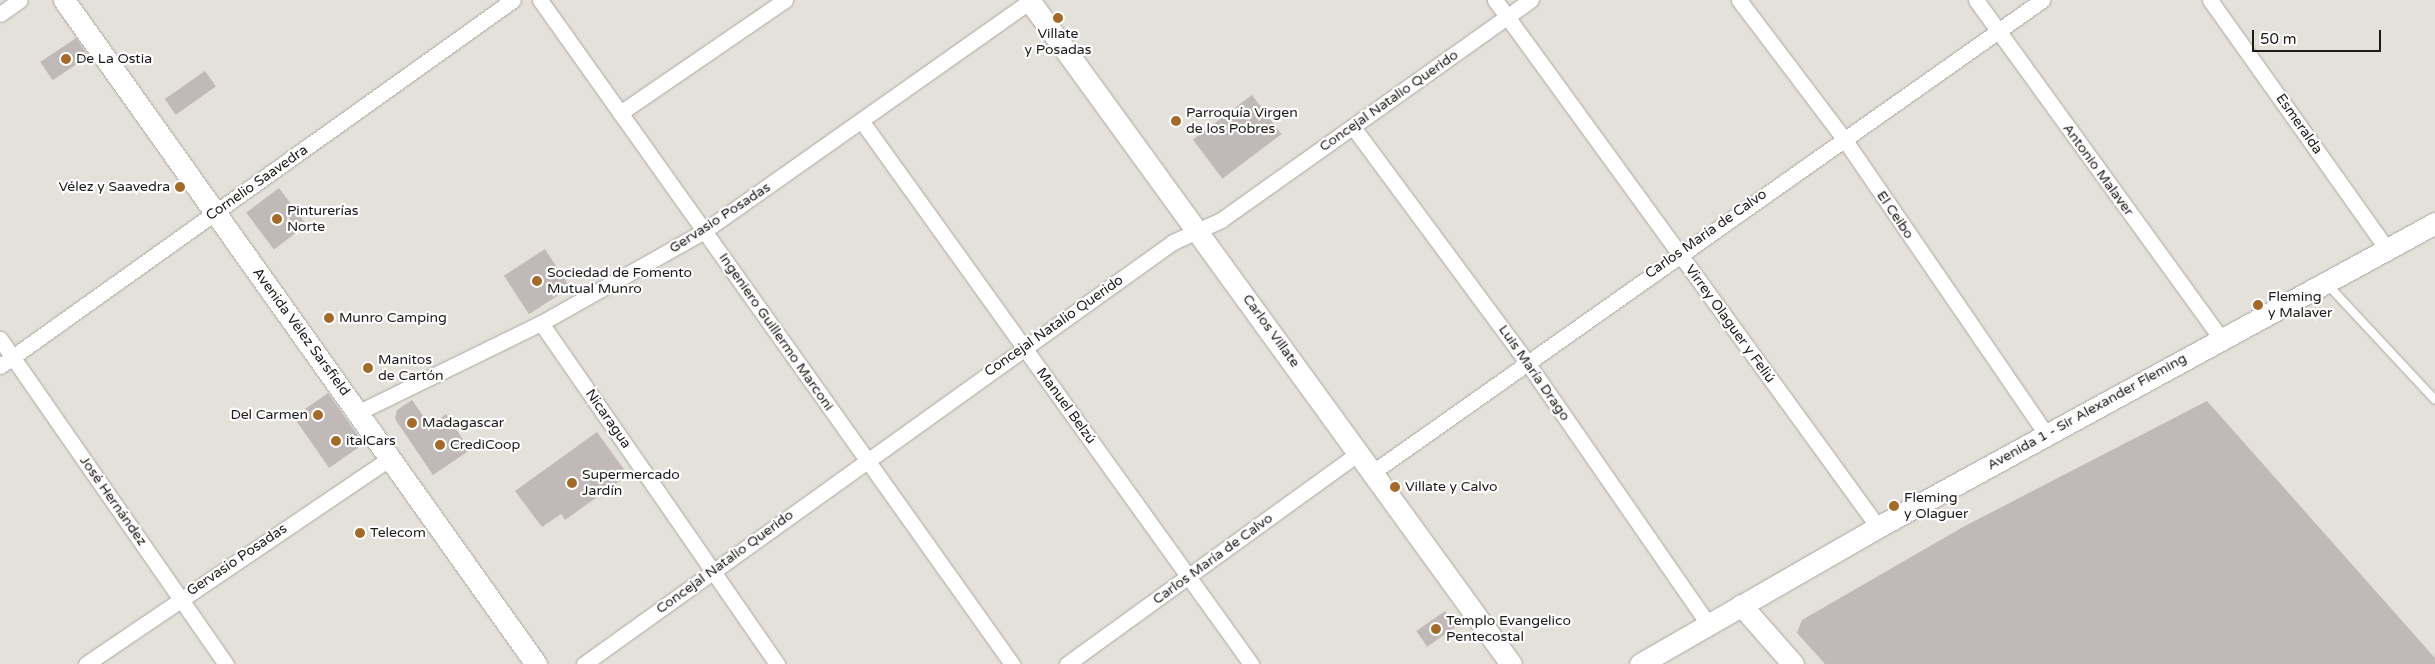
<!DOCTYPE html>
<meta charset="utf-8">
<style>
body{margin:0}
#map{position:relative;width:2435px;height:664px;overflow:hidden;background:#e4e0da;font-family:"Varela Round",sans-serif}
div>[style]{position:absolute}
.building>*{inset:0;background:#c1b9b8;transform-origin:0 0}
.roads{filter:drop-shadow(0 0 1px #aba7a2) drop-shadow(0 0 1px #aba7a2)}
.lane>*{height:8px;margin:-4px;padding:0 4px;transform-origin:4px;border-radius:4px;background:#fff}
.street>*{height:15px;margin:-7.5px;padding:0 7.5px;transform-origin:7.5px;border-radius:7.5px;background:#fff}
.secondary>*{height:21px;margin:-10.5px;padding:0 10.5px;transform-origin:10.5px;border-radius:10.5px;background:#fff}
.dots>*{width:14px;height:14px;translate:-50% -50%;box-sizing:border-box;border:2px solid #fff;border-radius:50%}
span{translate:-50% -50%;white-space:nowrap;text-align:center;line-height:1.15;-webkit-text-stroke:4.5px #fff;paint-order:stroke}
.poi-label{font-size:14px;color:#1d1b19}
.left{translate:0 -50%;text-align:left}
.right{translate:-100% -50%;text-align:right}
.street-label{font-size:14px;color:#1d1b19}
.scale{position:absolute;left:2252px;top:30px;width:129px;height:22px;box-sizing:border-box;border:2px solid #1d1b19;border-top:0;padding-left:6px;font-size:15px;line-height:18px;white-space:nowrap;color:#1d1b19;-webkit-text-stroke:4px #fff;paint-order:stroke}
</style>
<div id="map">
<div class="building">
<div style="left:76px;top:38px;width:22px;height:43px;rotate:56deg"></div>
<div style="left:205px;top:71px;width:19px;height:49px;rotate:55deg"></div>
<div style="left:1252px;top:95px;width:49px;height:74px;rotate:53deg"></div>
<div style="left:279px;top:188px;width:46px;height:41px;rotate:53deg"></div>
<div style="left:545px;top:249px;width:46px;height:49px;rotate:57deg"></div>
<div style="left:328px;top:393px;width:62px;height:42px;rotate:55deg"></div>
<div style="clip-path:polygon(412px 400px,430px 426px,446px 414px,470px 450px,433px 475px,395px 419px,397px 410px)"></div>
<div style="clip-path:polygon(2207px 401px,2435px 658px,2435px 664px,1825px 664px,1797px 633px,1802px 620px,1963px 527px)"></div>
<div style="clip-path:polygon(597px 432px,628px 475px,565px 520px,561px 514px,542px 527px,515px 491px)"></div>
<div style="left:1445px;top:611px;width:19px;height:35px;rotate:55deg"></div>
</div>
<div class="roads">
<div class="lane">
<div style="left:2327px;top:284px;width:158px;rotate:47deg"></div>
</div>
<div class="street">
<div style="left:540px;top:0;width:815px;rotate:54.59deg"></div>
<div style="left:1495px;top:0;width:651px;rotate:53.99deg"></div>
<div style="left:1739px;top:0;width:174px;rotate:52.9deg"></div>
<div style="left:1844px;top:139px;width:358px;rotate:55.6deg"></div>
<div style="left:1976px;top:0;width:418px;rotate:54.1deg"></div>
<div style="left:2210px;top:0;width:305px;rotate:54.6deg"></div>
<div style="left:0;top:14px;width:24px;rotate:-35deg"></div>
<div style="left:620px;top:113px;width:200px;rotate:-34.4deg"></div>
<div style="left:863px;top:123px;width:666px;rotate:54.35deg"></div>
<div style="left:1353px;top:127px;width:291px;rotate:53.5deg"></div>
<div style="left:1526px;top:361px;width:320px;rotate:55.3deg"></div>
<div style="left:541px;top:323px;width:415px;rotate:55.3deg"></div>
<div style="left:0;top:339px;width:396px;rotate:55.2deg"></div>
<div style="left:0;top:366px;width:630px;rotate:-35.51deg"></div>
<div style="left:359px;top:412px;width:203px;rotate:-26.1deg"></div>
<div style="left:541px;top:323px;width:187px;rotate:-29.4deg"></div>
<div style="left:704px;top:231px;width:401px;rotate:-35.2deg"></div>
<div style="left:1373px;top:472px;width:819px;rotate:-35.2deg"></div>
<div style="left:86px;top:664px;width:367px;rotate:-34.1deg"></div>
<div style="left:584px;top:664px;width:725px;rotate:-35.62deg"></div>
<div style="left:1173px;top:242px;width:53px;rotate:-24.6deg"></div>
<div style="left:1221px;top:220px;width:380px;rotate:-35.4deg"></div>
<div style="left:1067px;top:664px;width:360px;rotate:-35.9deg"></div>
</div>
<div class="secondary">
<div style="left:64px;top:0;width:815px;rotate:54.59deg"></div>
<div style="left:1029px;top:0;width:820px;rotate:54.02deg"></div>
<div style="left:1741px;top:605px;width:79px;rotate:48.6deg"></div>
<div style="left:1640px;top:664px;width:275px;rotate:-29.9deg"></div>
<div style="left:1878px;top:527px;width:635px;rotate:-28.62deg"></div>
</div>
</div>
<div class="dots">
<div style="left:1058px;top:18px;background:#a36a29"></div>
<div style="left:66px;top:59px;background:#a36a29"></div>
<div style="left:1176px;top:121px;background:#a36a29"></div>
<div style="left:180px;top:187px;background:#a36a29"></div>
<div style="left:277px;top:219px;background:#a36a29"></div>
<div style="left:537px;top:281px;background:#a36a29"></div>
<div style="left:2258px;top:305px;background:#a36a29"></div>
<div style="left:329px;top:318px;background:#a36a29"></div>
<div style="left:368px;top:368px;background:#a36a29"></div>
<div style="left:318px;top:415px;background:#a36a29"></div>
<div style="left:412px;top:423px;background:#a36a29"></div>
<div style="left:336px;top:441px;background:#a36a29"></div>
<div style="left:440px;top:445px;background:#a36a29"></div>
<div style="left:572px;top:483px;background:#a36a29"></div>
<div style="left:1395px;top:487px;background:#a36a29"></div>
<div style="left:1894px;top:506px;background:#a36a29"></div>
<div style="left:360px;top:533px;background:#a36a29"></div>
<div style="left:1436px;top:629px;background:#a36a29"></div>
</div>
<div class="poi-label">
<span style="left:1058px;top:42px">Villate<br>y Posadas</span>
<span class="left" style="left:76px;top:59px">De La Ostia</span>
<span class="left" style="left:1186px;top:121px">Parroquía Virgen<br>de los Pobres</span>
<span class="right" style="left:170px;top:187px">Vélez y Saavedra</span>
<span class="left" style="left:287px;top:219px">Pinturerías<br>Norte</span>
<span class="left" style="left:547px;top:281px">Sociedad de Fomento<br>Mutual Munro</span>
<span class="left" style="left:2268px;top:305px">Fleming<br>y Malaver</span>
<span class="left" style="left:339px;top:318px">Munro Camping</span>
<span class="left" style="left:378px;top:368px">Manitos<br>de Cartón</span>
<span class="right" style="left:308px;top:415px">Del Carmen</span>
<span class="left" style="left:422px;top:423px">Madagascar</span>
<span class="left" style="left:346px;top:441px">italCars</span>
<span class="left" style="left:450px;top:445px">CrediCoop</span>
<span class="left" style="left:582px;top:483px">Supermercado<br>Jardín</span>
<span class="left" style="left:1405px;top:487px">Villate y Calvo</span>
<span class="left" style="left:1904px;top:506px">Fleming<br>y Olaguer</span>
<span class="left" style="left:370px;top:533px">Telecom</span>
<span class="left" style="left:1446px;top:629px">Templo Evangelico<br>Pentecostal</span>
</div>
<div class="street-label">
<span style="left:1389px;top:101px;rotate:-35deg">Concejal Natalio Querido</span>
<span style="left:2299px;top:124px;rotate:55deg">Esmeralda</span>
<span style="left:2098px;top:170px;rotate:54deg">Antonio Malaver</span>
<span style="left:257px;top:183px;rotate:-35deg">Cornelio Saavedra</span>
<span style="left:1895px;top:215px;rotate:56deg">El Ceibo</span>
<span style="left:720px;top:218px;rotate:-33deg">Gervasio Posadas</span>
<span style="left:1706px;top:234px;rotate:-35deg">Carlos María de Calvo</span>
<span style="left:1730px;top:324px;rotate:54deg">Virrey Olaguer y Feliú</span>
<span style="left:1054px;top:326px;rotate:-35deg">Concejal Natalio Querido</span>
<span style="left:1271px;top:331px;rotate:54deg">Carlos Villate</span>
<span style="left:301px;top:332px;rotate:54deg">Avenida Vélez Sarsfield</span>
<span style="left:776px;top:332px;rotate:55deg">Ingeniero Guillermo Marconi</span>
<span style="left:1534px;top:373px;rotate:55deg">Luis María Drago</span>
<span style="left:1066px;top:406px;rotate:54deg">Manuel Belzú</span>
<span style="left:2087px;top:412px;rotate:-29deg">Avenida 1 - Sir Alexander Fleming</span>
<span style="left:608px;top:419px;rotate:55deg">Nicaragua</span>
<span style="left:113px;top:501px;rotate:55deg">José Hernández</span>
<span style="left:1213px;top:559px;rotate:-36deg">Carlos María de Calvo</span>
<span style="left:237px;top:560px;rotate:-34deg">Gervasio Posadas</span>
<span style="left:725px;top:562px;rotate:-36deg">Concejal Natalio Querido</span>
</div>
<div class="scale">50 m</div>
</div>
